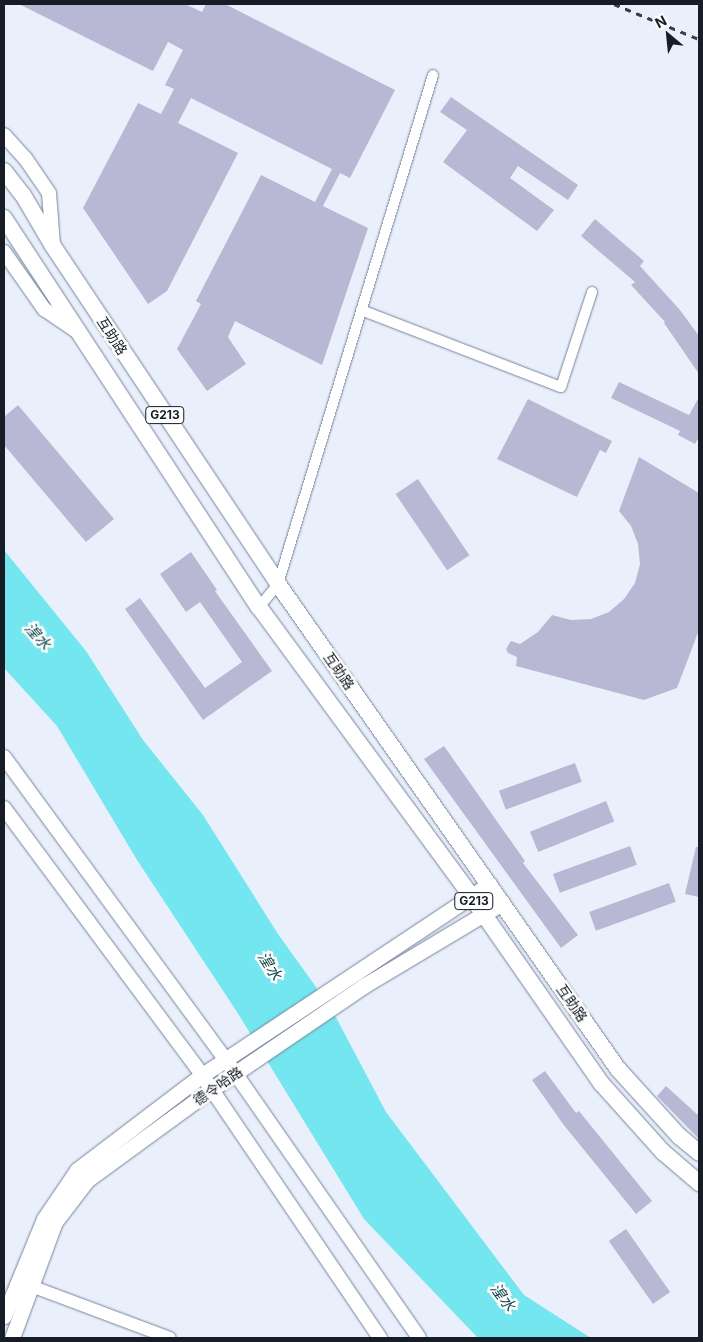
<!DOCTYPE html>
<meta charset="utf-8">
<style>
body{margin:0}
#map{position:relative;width:703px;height:1342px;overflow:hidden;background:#eaf0fb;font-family:Inter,"Noto Sans SC",sans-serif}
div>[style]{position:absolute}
.water>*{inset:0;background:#73e6f0}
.building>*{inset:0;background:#b9b8d4;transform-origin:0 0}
.roads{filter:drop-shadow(0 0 1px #75849b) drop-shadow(0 0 1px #75849b)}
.minor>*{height:10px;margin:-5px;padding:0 5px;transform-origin:5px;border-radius:5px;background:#fff}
.tertiary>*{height:12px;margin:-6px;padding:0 6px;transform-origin:6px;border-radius:6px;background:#fff}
.secondary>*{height:14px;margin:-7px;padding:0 7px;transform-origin:7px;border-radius:7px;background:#fff}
.primary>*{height:15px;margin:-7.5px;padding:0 7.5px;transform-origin:7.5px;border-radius:7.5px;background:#fff}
.trunk>*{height:16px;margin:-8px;padding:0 8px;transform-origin:8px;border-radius:8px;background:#fff}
.rail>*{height:3px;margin-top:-1.5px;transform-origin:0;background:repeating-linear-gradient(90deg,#393f48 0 6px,transparent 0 12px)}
span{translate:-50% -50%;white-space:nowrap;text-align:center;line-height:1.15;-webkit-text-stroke:5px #fdfdfd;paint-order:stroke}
.shield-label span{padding:1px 4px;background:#fdfdfd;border:1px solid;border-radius:4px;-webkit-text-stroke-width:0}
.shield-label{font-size:12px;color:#171d26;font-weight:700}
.street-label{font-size:14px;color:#171d26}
.water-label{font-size:15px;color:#11464a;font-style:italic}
.frame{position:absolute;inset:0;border:5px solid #171d26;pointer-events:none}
.north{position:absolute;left:643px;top:10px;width:50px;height:50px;-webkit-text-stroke:4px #fdfdfd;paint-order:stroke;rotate:332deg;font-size:14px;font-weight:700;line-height:20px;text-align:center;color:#171d26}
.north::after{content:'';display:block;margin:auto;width:18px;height:22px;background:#171d26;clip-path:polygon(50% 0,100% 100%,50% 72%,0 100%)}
</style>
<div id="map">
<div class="water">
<div style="clip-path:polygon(4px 550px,86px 651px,143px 740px,203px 815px,278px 934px,331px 1008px,386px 1112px,524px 1295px,591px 1338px,478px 1338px,364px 1219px,237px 1012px,137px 860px,57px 726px,4px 668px)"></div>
</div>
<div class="building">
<div style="clip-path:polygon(19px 4px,185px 4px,202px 12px,206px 4px,225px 4px,395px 90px,350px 178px,340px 173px,323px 206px,368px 228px,322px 365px,235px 321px,228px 337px,246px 364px,207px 391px,177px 349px,201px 304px,196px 301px,261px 175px,315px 202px,332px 169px,191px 98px,178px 123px,238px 153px,167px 291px,148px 304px,83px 208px,138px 103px,161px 114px,174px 89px,165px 85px,183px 50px,168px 42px,153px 71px)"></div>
<div style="clip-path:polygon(451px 97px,578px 185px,568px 200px,518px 166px,510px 178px,554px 210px,537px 231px,443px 162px,467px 130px,440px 112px)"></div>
<div style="clip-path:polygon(595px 219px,644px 261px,640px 266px,680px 310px,699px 336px,699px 374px,664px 323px,665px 322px,631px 285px,635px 282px,581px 236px)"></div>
<div style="clip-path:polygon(619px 382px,689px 415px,699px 397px,699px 437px,695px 444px,678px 435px,680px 431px,611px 398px)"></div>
<div style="clip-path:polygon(528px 399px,612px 441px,606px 453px,600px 450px,577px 497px,497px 459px)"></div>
<div style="clip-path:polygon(18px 405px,114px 519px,86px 542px,4px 445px,4px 417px)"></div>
<div style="clip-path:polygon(639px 457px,699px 493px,699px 630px,677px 688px,644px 700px,516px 666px,517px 657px,508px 653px,506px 649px,511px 641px,520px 644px,538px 632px,552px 615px,571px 620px,591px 619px,609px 612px,624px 599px,635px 583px,640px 564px,638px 544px,631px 526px,619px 511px)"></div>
<div style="left:418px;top:479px;width:92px;height:27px;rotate:56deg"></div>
<div style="clip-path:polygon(191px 552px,217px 590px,215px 591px,272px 671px,203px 720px,125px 609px,140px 598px,205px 688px,242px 662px,200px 602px,186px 612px,160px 574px)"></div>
<div style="clip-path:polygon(444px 746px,525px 861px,523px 863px,578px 935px,561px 948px,424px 759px)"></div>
<div style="left:575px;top:763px;width:20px;height:81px;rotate:70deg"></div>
<div style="left:606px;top:801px;width:22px;height:82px;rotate:68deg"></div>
<div style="left:630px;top:846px;width:20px;height:82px;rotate:70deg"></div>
<div style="clip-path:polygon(696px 847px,699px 847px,699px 897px,685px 894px)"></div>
<div style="left:669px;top:883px;width:20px;height:85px;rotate:70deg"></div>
<div style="clip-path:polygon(545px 1071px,576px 1113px,579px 1111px,652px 1201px,636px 1214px,563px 1124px,532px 1080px)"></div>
<div style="clip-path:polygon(666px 1086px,699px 1116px,699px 1139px,657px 1096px)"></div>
<div style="left:626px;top:1229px;width:77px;height:21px;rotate:55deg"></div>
</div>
<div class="roads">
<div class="minor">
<div style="left:361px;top:310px;width:214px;rotate:21.1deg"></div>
<div style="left:561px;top:387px;width:100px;rotate:-71.9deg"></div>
<div style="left:259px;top:607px;width:30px;rotate:-50deg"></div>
<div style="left:278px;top:584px;width:532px;rotate:-73.06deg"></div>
</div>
<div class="tertiary">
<div style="left:31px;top:1286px;width:148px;rotate:20.5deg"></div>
</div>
<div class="secondary">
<div style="left:4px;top:135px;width:31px;rotate:48deg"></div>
<div style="left:25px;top:158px;width:42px;rotate:55.6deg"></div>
<div style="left:49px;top:193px;width:52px;rotate:85.6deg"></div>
<div style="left:4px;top:252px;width:70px;rotate:54.9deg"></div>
<div style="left:44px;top:309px;width:40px;rotate:34deg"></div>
<div style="left:4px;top:757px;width:376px;rotate:53.8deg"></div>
<div style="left:226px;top:1060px;width:338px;rotate:55.2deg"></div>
<div style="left:4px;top:808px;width:332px;rotate:53.4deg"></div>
<div style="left:202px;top:1075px;width:318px;rotate:55.9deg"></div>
</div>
<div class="primary">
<div style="left:4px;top:1316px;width:105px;rotate:-67.6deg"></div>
<div style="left:44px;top:1219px;width:59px;rotate:-56deg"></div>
<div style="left:77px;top:1170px;width:157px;rotate:-37.2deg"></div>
<div style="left:202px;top:1075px;width:345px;rotate:-33.6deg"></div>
<div style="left:12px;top:1338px;width:124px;rotate:-69.7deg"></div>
<div style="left:55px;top:1222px;width:53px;rotate:-52.7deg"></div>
<div style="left:87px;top:1180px;width:155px;rotate:-36.1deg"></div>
<div style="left:212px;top:1089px;width:185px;rotate:-34.2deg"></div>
<div style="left:365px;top:985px;width:160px;rotate:-30.9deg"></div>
</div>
<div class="trunk">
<div style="left:4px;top:171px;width:31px;rotate:52deg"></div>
<div style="left:23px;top:195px;width:59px;rotate:59.5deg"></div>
<div style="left:53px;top:246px;width:406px;rotate:56.3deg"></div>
<div style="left:278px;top:584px;width:592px;rotate:54.97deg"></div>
<div style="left:618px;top:1069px;width:91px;rotate:47.7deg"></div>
<div style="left:679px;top:1136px;width:26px;rotate:40deg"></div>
<div style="left:4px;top:218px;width:465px;rotate:56.8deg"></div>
<div style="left:259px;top:607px;width:358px;rotate:53.7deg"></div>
<div style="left:471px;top:896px;width:228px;rotate:55.2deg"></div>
<div style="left:601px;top:1083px;width:93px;rotate:48.1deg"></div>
<div style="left:663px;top:1152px;width:48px;rotate:40.7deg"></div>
</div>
</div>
<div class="rail">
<div style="left:614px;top:4px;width:92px;rotate:22.4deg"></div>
</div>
<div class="shield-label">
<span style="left:165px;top:415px">G213</span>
<span style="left:474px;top:901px">G213</span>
</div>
<div class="street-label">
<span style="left:112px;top:336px;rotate:57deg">互助路</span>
<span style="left:339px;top:671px;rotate:55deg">互助路</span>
<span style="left:572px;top:1003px;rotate:55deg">互助路</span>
<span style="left:218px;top:1086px;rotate:-35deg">德令哈路</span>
</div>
<div class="water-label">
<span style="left:38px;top:636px;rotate:48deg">湟水</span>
<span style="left:270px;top:966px;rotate:58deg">湟水</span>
<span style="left:503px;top:1297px;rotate:53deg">湟水</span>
</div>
<div class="frame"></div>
<div class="north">N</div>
</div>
